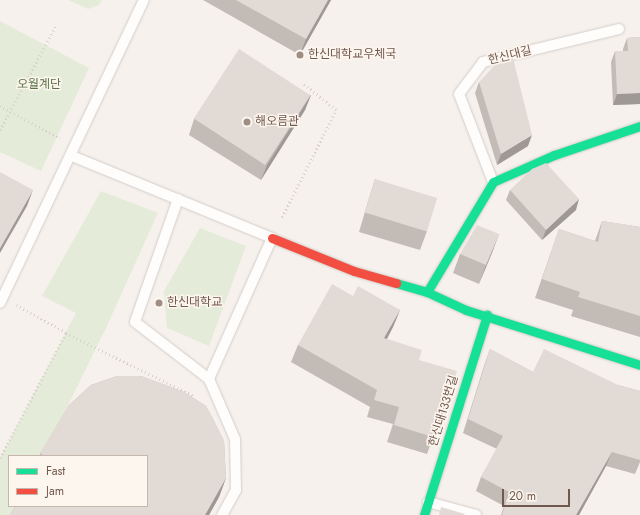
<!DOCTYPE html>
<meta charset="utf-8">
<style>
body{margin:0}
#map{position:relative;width:640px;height:515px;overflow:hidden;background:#f6f1ed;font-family:Jost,"Noto Sans KR",sans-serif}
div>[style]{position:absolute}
.green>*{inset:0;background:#e5ebd9}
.path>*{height:2.5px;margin-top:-1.25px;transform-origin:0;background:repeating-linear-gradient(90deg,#d7d0cc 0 1px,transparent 0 4px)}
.roads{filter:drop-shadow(0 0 1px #d3cdc8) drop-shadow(0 0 1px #d3cdc8)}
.lane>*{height:10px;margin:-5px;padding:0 5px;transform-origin:5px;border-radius:5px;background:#fefdfc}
.fast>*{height:9px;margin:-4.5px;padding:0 4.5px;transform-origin:4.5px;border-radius:4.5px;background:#16e098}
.jam>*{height:9px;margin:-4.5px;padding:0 4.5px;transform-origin:4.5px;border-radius:4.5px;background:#f24e42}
.wall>*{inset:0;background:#c2bbb6}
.shaded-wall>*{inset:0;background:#9e9994}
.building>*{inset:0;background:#e2dad4;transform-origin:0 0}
.dots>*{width:11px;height:11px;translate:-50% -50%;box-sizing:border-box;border:2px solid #fdf6ee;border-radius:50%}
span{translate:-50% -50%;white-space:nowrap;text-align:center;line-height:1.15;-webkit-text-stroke:3px #fdf6ee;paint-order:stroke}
.poi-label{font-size:12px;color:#71584f}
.left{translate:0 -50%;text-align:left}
.street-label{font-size:12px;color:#71584f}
.park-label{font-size:12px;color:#5a7649}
.legend{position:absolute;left:8px;top:455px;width:140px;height:52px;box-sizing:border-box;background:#fdf6ee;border:1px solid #c5b7ae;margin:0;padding:5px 7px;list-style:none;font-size:12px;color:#71584f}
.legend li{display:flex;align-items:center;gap:8px;height:20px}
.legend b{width:20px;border:1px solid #c5b7ae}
.scale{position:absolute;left:502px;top:489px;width:68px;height:18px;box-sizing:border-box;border:2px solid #71584f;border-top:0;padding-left:5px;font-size:12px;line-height:14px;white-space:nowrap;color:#71584f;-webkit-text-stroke:3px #fdf6ee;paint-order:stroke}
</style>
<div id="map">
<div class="green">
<div style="clip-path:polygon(68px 0,102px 0,99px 5px,88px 9px)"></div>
<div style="clip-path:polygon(0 21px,89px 68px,41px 171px,0 152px)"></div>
<div style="clip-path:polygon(101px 191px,158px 213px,106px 328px,43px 456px,9px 456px,9px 506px,19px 506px,14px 515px,0 515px,0 458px,76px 313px,42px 296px)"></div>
<div style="clip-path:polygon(200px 228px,246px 246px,209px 346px,167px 328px,164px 291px)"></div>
</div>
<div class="path">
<div style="left:0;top:106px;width:68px;rotate:28.1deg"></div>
<div style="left:0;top:130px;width:119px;rotate:-61.9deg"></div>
<div style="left:282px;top:217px;width:120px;rotate:-63.2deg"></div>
<div style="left:336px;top:110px;width:43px;rotate:-141.5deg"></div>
<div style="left:66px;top:333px;width:143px;rotate:26.2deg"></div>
<div style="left:0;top:458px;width:141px;rotate:-62.2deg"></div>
<div style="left:66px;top:333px;width:57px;rotate:-150.8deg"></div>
</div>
<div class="roads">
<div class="lane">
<div style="left:72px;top:156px;width:216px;rotate:22.3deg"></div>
<div style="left:272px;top:238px;width:154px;rotate:114.1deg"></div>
<div style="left:493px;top:182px;width:94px;rotate:-111.1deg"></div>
<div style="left:459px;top:94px;width:40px;rotate:-53deg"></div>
<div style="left:483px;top:62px;width:140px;rotate:-13.6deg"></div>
<div style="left:178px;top:199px;width:130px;rotate:109.3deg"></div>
<div style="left:135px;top:322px;width:93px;rotate:37.6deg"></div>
<div style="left:209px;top:379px;width:65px;rotate:66.6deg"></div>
<div style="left:235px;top:439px;width:51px;rotate:88.9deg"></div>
<div style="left:236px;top:490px;width:29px;rotate:119deg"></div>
<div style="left:0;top:303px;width:335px;rotate:-64.6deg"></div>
<div style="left:428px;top:502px;width:50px;rotate:15.2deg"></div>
</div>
<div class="fast">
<div style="left:396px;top:283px;width:32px;rotate:16deg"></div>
<div style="left:427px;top:292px;width:43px;rotate:24.8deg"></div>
<div style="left:466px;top:310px;width:182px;rotate:17.5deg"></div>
<div style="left:427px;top:292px;width:128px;rotate:-59deg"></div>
<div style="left:493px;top:182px;width:67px;rotate:-23.9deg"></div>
<div style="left:554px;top:155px;width:91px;rotate:-18.6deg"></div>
<div style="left:424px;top:515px;width:210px;rotate:-72.5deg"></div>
</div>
<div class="jam">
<div style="left:272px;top:238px;width:88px;rotate:21.9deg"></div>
<div style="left:354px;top:271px;width:44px;rotate:15.9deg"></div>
</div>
</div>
<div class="wall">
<div style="clip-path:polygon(203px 0,331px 0,300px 55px)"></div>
<div style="clip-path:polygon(640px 37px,640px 104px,613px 105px,611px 62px,615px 51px,623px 51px,623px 49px,627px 38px)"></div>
<div style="clip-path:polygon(479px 82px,528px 146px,497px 165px,475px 93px)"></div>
<div style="clip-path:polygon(311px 95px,305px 110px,261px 180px,189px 135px,194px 119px)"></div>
<div style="clip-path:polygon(375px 179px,427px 231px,420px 250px,359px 232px,369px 198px)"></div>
<div style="clip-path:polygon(510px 190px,576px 210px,542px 240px,506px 200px)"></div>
<div style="clip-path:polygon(602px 221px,640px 227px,640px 337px,571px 316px,573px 310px,535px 298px,559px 229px,595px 241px)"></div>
<div style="clip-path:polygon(499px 234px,479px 284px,453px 273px,460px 254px)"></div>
<div style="clip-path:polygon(353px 296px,400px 310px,393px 327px,387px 339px,419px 360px,446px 405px,440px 422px,438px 421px,433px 437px,427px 454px,387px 442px,393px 424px,367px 417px,370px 407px,291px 362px,298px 345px)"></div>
<div style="clip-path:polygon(490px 349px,533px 372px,618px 385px,640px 391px,640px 462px,635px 474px,606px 466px,579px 515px,501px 515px,504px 506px,476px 491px,481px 477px,497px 449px,463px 433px,485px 363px)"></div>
<div style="clip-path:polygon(117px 376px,141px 376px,184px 392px,206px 406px,212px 417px,224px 441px,226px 478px,219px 497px,209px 515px,10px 515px,15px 506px,147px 506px,147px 456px,39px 456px,69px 405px,91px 385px)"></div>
</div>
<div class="shaded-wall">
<div style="clip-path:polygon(328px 0,331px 0,300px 55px,306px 39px)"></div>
<div style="clip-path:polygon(640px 93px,640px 104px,613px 105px,617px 94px)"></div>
<div style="clip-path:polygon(311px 95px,305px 110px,261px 180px,267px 165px)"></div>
<div style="clip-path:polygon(532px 135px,528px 146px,497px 165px,501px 154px)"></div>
<div style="clip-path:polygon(33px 190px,27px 206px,0 253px,0 248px)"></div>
<div style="clip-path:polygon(579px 199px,576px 210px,542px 240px,546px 230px)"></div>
<div style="clip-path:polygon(499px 234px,492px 253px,479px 284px,486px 265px)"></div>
<div style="clip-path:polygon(400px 310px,393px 327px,378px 355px,384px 338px)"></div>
<div style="clip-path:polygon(612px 452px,606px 466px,579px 515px,576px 515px)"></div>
<div style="clip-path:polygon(226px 478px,219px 497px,209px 515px,205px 515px)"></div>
</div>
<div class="building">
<div style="clip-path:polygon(236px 0,328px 0,306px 39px)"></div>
<div style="clip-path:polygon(640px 37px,640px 93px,617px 94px,615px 51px,628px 51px,627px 38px)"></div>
<div style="left:239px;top:49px;width:85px;height:83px;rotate:33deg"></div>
<div style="clip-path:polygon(513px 58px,532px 135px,501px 154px,479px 82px,499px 61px)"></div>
<div style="clip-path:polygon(546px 163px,579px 199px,546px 230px,510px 190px,532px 169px)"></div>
<div style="clip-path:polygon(0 172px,33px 190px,0 248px)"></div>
<div style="left:375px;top:179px;width:65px;height:35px;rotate:17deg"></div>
<div style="clip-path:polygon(602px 221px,640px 227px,640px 316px,578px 297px,580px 292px,542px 279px,559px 229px,598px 242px)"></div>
<div style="clip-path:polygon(477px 225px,499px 234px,486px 265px,460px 254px)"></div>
<div style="clip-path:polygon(332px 284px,353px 296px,358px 286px,400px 310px,384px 338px,422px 350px,419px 360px,457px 371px,446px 405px,443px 404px,433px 437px,394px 425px,399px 407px,374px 400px,377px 390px,298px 345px)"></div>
<div style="clip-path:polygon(490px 349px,533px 372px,544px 349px,618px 385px,640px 391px,640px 460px,612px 452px,576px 515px,502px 515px,509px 492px,481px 477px,503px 436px,468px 419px)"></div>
<div style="clip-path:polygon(117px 376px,141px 376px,184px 392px,206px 406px,212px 417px,224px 441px,226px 478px,205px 515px,10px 515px,15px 506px,147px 506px,147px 456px,44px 456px,40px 453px,69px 405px,91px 385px)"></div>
<div style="clip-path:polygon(441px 507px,465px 514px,464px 515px,439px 515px)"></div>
</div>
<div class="dots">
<div style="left:300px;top:55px;background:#a08e86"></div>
<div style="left:247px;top:122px;background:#a08e86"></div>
<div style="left:159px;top:303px;background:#a08e86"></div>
</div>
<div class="poi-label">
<span class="left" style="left:308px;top:55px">한신대학교우체국</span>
<span class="left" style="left:255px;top:122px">해오름관</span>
<span class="left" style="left:167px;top:303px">한신대학교</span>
</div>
<div class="street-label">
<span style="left:510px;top:56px;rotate:-14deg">한신대길</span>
<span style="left:444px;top:411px;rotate:-73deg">한신대133번길</span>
</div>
<div class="park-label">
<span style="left:39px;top:85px">오월계단</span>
</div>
<ul class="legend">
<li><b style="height:5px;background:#16e098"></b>Fast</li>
<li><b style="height:5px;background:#f24e42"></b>Jam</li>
</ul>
<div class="scale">20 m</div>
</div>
